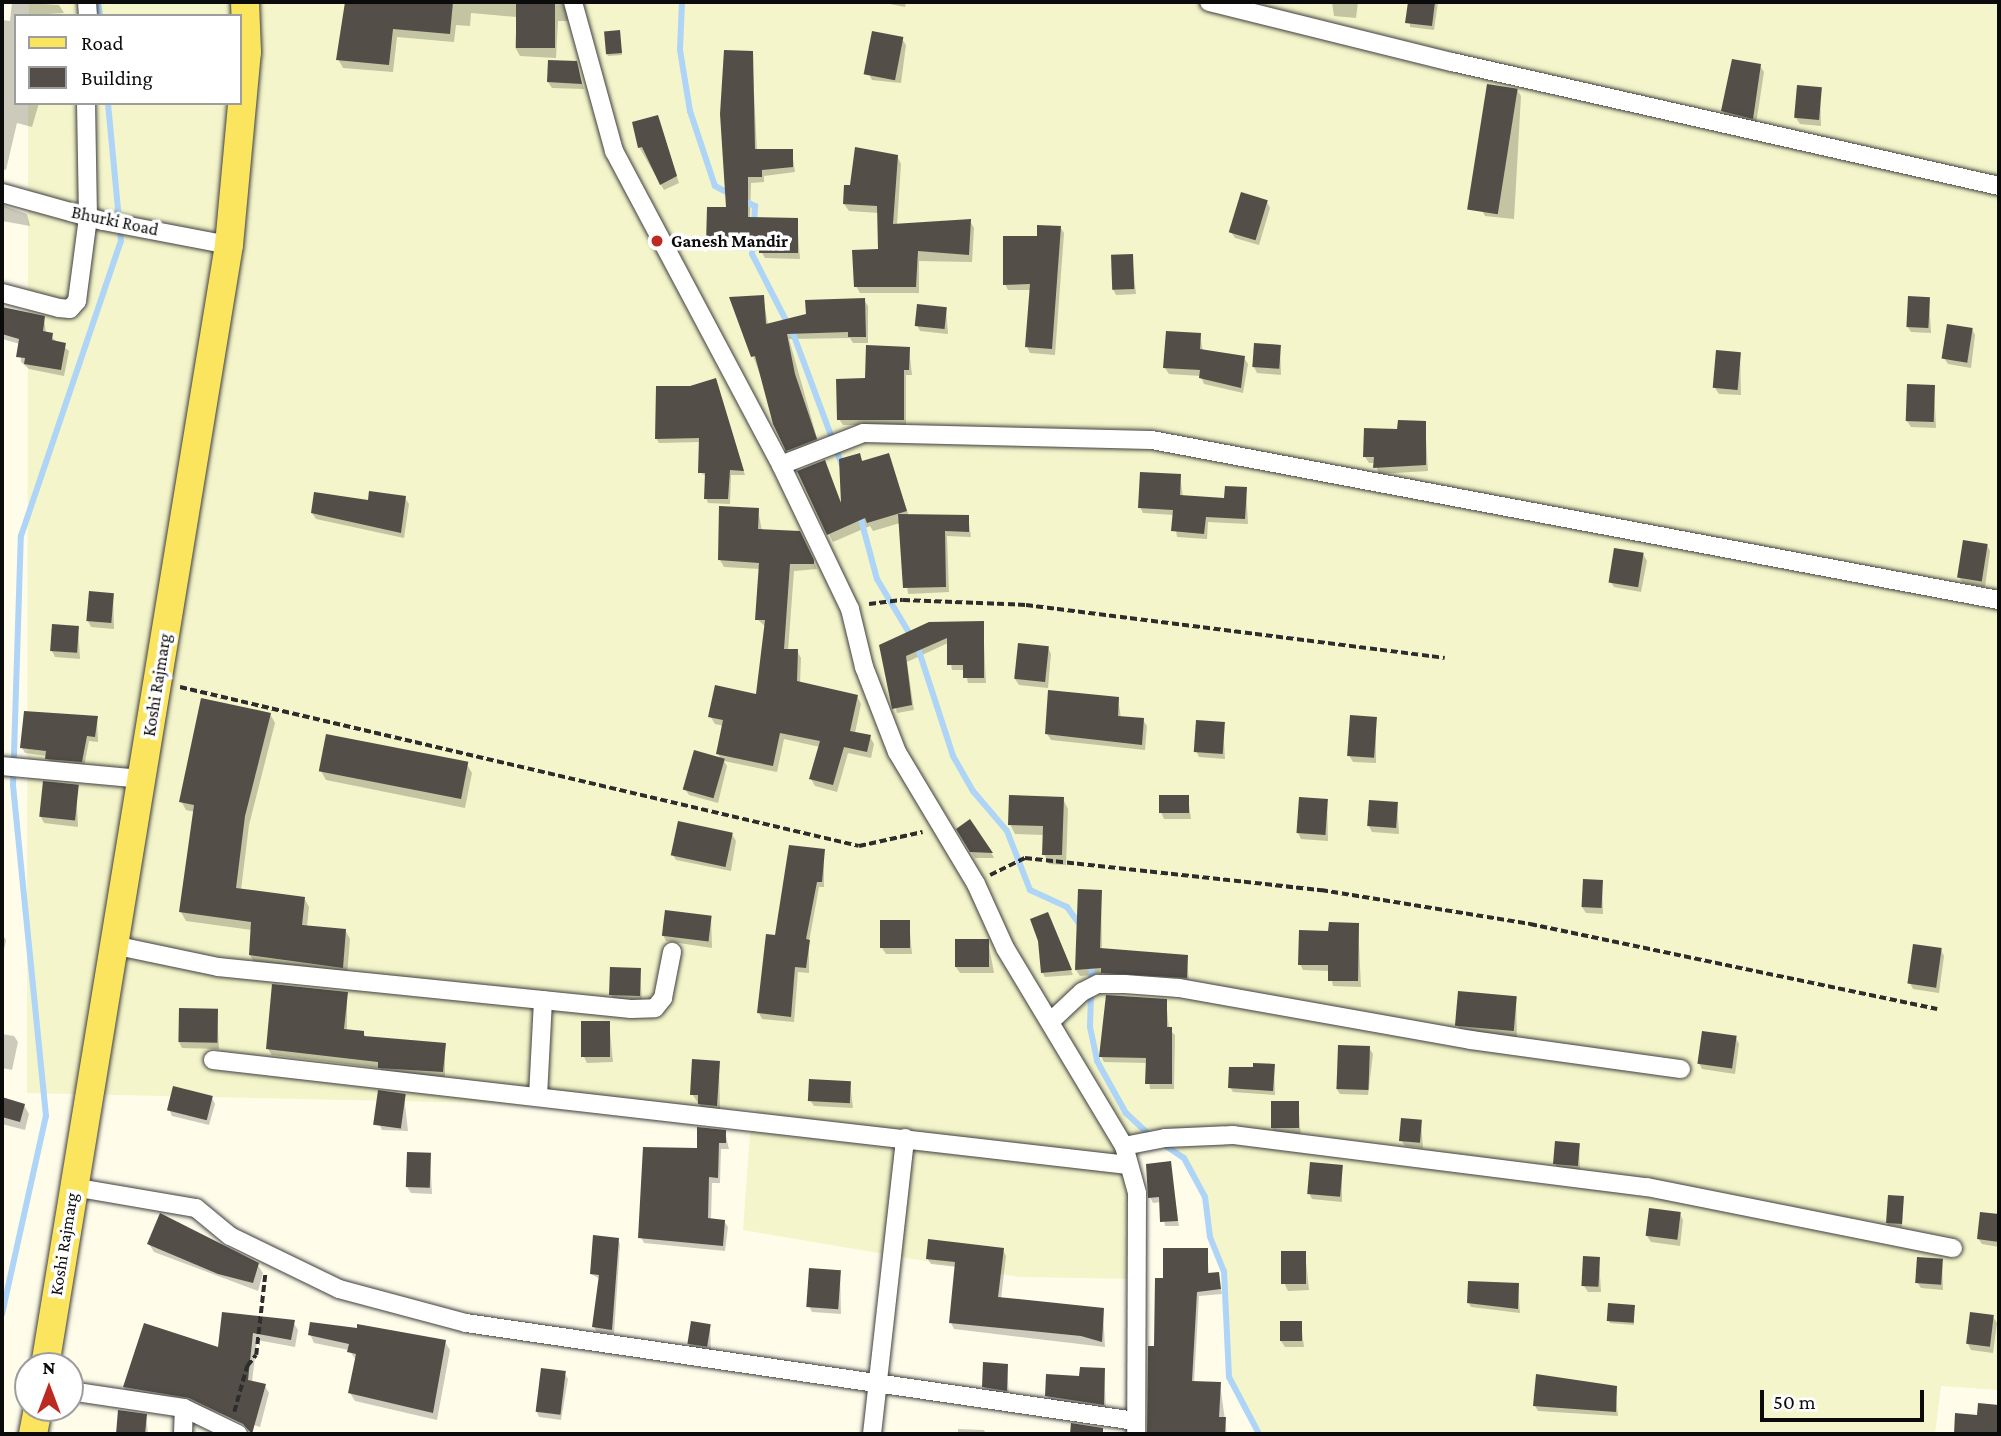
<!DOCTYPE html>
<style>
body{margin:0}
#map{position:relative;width:2001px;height:1436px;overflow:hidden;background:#fffdea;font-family:"Crimson Pro",serif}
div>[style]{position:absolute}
.farmland>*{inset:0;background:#f4f5ca}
.shadow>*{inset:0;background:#0003}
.stream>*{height:6px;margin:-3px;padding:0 3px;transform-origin:3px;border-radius:3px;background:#aed4f7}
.building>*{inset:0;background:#544e48;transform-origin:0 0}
.path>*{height:3.5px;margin-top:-1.75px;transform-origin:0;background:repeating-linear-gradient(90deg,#2d2d2d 0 7px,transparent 0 10.5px)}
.roads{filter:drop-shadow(0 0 2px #3e3e3e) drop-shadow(0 0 2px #3e3e3e)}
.street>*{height:18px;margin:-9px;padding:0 9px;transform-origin:9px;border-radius:9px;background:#fff}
.primary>*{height:28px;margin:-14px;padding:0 14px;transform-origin:14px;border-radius:14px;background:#fbe45e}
.dots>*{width:19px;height:19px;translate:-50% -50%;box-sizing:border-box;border:4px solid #fff;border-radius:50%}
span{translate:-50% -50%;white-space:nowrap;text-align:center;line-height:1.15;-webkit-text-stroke:7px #fff;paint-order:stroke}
.street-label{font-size:18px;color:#0b0b0b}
.poi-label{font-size:18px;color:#0b0b0b;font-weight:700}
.left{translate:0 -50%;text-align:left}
.frame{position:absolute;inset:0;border:4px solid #0b0b0b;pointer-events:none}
.legend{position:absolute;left:14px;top:14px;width:228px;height:91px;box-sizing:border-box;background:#fff;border:2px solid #9d9d9d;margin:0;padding:9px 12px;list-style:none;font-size:21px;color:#0b0b0b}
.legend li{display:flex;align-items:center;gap:14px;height:35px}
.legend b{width:35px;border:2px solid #9d9d9d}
.north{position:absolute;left:14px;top:1352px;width:70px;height:70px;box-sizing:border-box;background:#fff;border:2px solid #9d9d9d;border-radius:50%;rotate:0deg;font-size:19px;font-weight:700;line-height:28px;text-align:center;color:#0b0b0b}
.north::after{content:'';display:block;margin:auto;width:24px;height:32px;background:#bd2a22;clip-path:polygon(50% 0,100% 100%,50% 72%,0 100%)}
.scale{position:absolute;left:1760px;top:1390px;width:164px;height:32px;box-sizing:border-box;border:4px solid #0b0b0b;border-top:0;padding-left:9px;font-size:21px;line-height:24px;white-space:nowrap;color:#0b0b0b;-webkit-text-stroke:5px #fff;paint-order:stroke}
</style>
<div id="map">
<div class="farmland">
<div style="clip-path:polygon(29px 2px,1999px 2px,1999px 1390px,1941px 1386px,1935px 1434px,1259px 1434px,1229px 1377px,1224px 1271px,1210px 1237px,1205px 1197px,1184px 1158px,1142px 1131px,1128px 1165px,1136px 1279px,1019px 1277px,743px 1230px,751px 1120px,756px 1109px,27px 1093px,28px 103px,240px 103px,240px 16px,29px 16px)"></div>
</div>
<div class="shadow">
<div style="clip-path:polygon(12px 2px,59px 5px,64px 13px,16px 16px,16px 103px,39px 103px,32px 127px,17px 123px,6px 170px,2px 169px,2px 20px,10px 21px)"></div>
<div style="clip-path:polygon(346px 2px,566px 2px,568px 21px,558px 21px,556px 58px,520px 56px,515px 47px,517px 17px,471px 13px,470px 26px,456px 25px,454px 42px,397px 37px,393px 72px,343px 68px,338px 59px)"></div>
<div style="clip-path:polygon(880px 2px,906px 2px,905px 7px)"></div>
<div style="clip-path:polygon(1332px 2px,1358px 2px,1356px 18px,1334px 16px)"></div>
<div style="clip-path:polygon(1409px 2px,1438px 2px,1434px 30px,1410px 27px)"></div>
<div style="clip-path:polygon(619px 32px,622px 55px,608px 56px,607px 53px)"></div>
<div style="clip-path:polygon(902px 39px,906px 45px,901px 83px,872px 80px,869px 74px)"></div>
<div style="clip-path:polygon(752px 53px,757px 151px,792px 151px,795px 172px,764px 176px,764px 182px,751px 183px,750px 219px,797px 220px,800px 259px,765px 258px,761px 251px,711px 250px,708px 244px,728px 209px)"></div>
<div style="clip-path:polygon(576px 63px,584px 89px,552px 88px,548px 82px)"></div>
<div style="clip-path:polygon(1760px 66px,1764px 72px,1756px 124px,1726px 117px,1722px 111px)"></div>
<div style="clip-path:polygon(1820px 89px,1821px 126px,1800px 124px,1796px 118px)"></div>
<div style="clip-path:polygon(1517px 90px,1521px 96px,1514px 219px,1485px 216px,1482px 210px)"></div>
<div style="clip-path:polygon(660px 124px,679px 183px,664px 190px,639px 147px)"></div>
<div style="clip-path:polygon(897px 156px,901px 164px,897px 225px,970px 221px,974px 228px,972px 262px,919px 261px,919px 293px,860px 293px,856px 286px,880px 250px,879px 213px,849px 211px,844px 204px,852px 187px)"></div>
<div style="clip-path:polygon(1267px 202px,1270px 208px,1259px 245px,1235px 238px,1231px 232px)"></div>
<div style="clip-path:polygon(2px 205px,27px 214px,30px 226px,2px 221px)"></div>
<div style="clip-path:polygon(1060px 227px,1064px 233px,1055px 355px,1030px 353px,1027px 347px,1031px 290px,1008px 290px,1005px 284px,1039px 237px)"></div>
<div style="clip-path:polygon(1132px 256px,1136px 294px,1116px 295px,1113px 289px)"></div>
<div style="clip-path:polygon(763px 296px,768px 325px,864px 300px,868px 306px,868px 343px,853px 343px,850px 338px,789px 339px,819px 445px,791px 456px,753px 356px)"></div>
<div style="clip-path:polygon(1929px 299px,1931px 333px,1911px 332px,1907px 326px)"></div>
<div style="clip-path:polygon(2px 307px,44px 318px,46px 333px,69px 351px,64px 376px,29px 369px,21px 362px,20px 344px,2px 339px)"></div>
<div style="clip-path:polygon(946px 309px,948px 334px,920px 331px,917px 325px)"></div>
<div style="clip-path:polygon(1972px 329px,1975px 335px,1971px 368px,1948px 364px,1944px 358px)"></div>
<div style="clip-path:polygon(1200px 335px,1203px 352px,1244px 358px,1248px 364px,1243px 393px,1204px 384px,1201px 376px,1169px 374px,1165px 368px)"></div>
<div style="clip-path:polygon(1280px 347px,1281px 375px,1257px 373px,1254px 367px)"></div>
<div style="clip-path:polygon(909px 349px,912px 375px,906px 375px,906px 425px,843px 425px,839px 419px,867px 380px)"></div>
<div style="clip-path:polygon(1740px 354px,1741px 395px,1719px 394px,1715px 388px)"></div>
<div style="clip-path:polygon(716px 380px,745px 475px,731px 475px,730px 504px,708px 503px,706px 498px,707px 477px,700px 472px,701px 442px,659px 443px,656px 438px,690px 388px)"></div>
<div style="clip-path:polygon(1934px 386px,1936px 428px,1911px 427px,1907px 421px)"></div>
<div style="clip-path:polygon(1425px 422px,1428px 471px,1379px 474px,1375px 463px,1369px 463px,1365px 457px,1399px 431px)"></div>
<div style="clip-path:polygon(859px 455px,863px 462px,888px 455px,909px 516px,968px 516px,971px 537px,947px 536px,949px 592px,908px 594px,900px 523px,873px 531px,870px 526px,833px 542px,829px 534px,825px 462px,842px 505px)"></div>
<div style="clip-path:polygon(1180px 476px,1183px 497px,1226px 500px,1246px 489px,1248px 524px,1208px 522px,1207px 539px,1177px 537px,1174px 515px,1143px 513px,1140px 507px)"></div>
<div style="clip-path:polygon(405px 498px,409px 504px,404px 538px,316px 519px,312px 513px)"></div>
<div style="clip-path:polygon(758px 510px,762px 531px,803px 540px,817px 569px,794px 571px,788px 651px,797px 651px,801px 658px,800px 684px,857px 696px,861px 704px,855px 733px,870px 737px,874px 744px,871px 758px,848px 753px,837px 792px,815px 786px,811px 779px,820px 747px,784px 739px,777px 772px,724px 761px,727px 766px,718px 803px,689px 795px,685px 789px,721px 760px,718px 753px,724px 726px,715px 724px,710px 716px,758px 696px,766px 627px,757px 619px,760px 569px,724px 567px,720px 560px)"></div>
<div style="clip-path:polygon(1987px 545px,1990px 551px,1985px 587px,1963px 583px,1959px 577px)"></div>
<div style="clip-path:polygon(1643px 554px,1647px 561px,1641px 592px,1614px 587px,1610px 581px)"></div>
<div style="clip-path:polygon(113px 594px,114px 629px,91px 627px,88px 621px)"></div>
<div style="clip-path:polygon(983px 623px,986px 683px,968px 683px,965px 670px,952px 670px,948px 643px,907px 662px,914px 710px,897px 713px,881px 646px)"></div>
<div style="clip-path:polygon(78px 628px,80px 659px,55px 657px,52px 651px)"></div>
<div style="clip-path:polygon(1048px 648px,1051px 654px,1048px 688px,1019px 685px,1015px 679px)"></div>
<div style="clip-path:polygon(1118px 699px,1121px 718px,1143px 720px,1147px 726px,1145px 750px,1051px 740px,1047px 734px)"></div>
<div style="clip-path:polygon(270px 714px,275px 723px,249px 825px,241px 890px,304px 898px,309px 907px,307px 927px,345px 930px,350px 939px,347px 976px,255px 964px,250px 955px,252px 930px,186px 921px,181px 912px,195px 812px,186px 810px,181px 801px)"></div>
<div style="clip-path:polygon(97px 718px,98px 742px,89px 741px,84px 767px,50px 764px,47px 756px,25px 753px,22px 748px)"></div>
<div style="clip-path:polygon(1376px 718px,1376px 763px,1353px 762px,1349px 755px)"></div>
<div style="clip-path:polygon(1223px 724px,1225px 759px,1199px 757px,1196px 751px)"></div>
<div style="clip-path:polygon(466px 763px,472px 773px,465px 808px,326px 780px,321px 771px)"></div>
<div style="clip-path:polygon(76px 786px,78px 827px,44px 823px,41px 817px)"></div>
<div style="clip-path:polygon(1188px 797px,1191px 819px,1164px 819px,1161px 812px)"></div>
<div style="clip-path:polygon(1063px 799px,1068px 809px,1066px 865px,1049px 864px,1044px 854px,1044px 835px,1015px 834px,1010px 824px)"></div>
<div style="clip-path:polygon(1327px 800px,1328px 841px,1301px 839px,1298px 833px)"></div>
<div style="clip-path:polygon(1397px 804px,1399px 834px,1372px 832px,1369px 826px)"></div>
<div style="clip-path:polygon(970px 822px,992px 854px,994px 858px,975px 858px,959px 830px)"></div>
<div style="clip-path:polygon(732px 834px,736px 841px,731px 871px,676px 860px,672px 854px)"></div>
<div style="clip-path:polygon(824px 851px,824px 887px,819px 887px,809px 942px,809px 973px,798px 972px,794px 1022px,762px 1019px,759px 1013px,776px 937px)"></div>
<div style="clip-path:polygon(1602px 882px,1603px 914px,1586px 913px,1582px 907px)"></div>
<div style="clip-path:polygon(1101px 892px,1102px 950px,1187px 956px,1189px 983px,1107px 978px,1104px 974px,1080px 976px,1076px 970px)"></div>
<div style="clip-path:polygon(711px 917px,712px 948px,666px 941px,663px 935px)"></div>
<div style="clip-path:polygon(1050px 919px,1073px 975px,1045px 977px,1042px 972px)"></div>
<div style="clip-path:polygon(909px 921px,912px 954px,886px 954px,882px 948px)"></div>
<div style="clip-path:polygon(1358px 924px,1361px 987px,1333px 986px,1330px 971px,1303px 970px,1300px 964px,1330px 933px)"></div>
<div style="clip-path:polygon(2px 934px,6px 940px,2px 959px)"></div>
<div style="clip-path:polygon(988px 941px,994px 973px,960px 973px,956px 967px)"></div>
<div style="clip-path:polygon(1941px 950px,1944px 956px,1939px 993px,1913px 989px,1910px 983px)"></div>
<div style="clip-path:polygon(640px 970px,642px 1002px,614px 1000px,611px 994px)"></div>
<div style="clip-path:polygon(347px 993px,347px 1031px,363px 1032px,366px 1038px,445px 1045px,445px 1078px,383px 1073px,380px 1068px,272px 1055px,268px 1049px)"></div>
<div style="clip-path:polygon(1516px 998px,1517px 1040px,1461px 1031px,1457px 1025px)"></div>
<div style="clip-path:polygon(1166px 1000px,1169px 1029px,1175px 1035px,1174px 1089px,1150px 1089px,1147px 1063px,1104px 1062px,1101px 1056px)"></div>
<div style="clip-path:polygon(217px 1011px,219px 1049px,182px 1048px,179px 1042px)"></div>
<div style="clip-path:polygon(609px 1022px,613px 1062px,587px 1063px,584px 1057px)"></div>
<div style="clip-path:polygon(2px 1034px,14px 1036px,18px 1042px,12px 1070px,2px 1068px)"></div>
<div style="clip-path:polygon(1736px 1038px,1739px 1044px,1735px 1074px,1702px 1069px,1699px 1063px)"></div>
<div style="clip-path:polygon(1369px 1048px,1373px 1054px,1368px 1095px,1340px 1094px,1336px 1088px)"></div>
<div style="clip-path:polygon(719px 1062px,720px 1112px,703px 1110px,692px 1094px)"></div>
<div style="clip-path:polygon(1274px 1066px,1275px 1095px,1233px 1092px,1230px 1087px)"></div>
<div style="clip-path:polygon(850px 1083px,853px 1108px,814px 1106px,810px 1100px)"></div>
<div style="clip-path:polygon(404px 1095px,408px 1131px,382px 1130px,379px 1124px)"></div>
<div style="clip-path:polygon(212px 1098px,215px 1104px,209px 1125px,172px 1116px,169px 1109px)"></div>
<div style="clip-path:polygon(2px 1099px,24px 1105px,29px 1114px,25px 1130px,2px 1124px)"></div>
<div style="clip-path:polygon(1298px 1103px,1301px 1137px,1276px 1134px,1272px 1128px)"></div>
<div style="clip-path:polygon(1421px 1122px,1423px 1148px,1405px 1146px,1401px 1140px)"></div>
<div style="clip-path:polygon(725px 1132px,729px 1149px,721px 1149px,720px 1183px,712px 1183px,711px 1220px,724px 1221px,728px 1227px,725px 1251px,644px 1243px,641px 1237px,698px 1149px)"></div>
<div style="clip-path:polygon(1579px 1145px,1580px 1172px,1558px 1169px,1555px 1163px)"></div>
<div style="clip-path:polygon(430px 1155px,432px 1194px,411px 1193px,407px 1187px)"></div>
<div style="clip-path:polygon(1170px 1163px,1179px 1226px,1165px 1226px,1161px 1202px,1153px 1203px,1150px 1197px)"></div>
<div style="clip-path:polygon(1342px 1167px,1342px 1202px,1312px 1199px,1309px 1193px)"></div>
<div style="clip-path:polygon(1903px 1198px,1902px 1227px,1888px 1225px,1887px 1222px)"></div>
<div style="clip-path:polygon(1680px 1214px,1683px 1220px,1680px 1246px,1651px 1242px,1647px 1236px)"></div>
<div style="clip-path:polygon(1982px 1214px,1999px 1216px,1999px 1247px,1982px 1244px,1978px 1238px)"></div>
<div style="clip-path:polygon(618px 1240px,620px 1244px,614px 1334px,597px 1332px,594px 1327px,600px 1279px,591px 1274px)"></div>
<div style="clip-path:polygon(149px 1244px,257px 1264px,263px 1273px,258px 1291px,154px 1252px)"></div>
<div style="clip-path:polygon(1207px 1249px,1209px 1275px,1218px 1274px,1222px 1294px,1199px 1296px,1194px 1383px,1220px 1384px,1227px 1434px,1149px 1434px,1149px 1348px,1156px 1348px,1165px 1279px)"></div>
<div style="clip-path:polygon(1003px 1250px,1006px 1256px,1001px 1299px,1103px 1310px,1105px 1347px,954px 1329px,951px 1323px,957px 1267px,931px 1264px,927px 1258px)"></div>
<div style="clip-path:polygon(1305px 1252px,1309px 1290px,1288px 1291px,1285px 1285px)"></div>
<div style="clip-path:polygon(1599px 1259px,1601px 1292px,1588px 1292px,1584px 1286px)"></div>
<div style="clip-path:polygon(1942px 1261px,1943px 1290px,1921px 1288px,1917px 1282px)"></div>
<div style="clip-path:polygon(840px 1271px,841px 1314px,812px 1312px,809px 1306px)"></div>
<div style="clip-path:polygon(1518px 1285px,1520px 1313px,1471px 1307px,1468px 1302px)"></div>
<div style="clip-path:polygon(2px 1293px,7px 1302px,2px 1321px)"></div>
<div style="clip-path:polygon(1634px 1307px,1634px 1325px,1610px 1323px,1609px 1321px)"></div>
<div style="clip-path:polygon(224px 1314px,293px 1322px,298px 1330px,295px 1347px,257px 1340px,252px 1382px,265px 1386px,269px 1393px,260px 1427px,191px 1404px,129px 1395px,124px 1387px,220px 1349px)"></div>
<div style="clip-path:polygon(1993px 1317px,1997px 1323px,1993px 1353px,1971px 1350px,1968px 1344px)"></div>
<div style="clip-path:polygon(1301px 1323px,1304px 1347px,1285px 1347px,1281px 1341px)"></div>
<div style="clip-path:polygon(710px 1326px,711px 1352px,693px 1350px,689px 1344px)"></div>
<div style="clip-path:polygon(310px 1334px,445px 1342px,450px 1350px,437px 1420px,355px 1401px,350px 1393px,356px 1360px,349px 1350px,314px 1343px)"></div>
<div style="clip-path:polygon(1007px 1365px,1009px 1396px,987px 1393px,984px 1387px)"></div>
<div style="clip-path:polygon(1104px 1370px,1106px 1409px,1050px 1400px,1046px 1395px)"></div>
<div style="clip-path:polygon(564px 1373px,568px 1379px,561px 1420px,539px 1417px,536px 1410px)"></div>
<div style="clip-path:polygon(1615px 1388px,1618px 1416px,1538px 1411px,1535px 1406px)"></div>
<div style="clip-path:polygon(120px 1412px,146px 1416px,148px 1434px,117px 1434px)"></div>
<div style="clip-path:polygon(958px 1429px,984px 1430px,986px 1434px,958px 1434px)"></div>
</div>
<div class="stream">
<div style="left:98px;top:2px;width:14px;rotate:82deg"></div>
<div style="left:682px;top:2px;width:48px;rotate:92.4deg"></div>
<div style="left:680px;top:50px;width:62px;rotate:80.7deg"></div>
<div style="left:690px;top:111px;width:79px;rotate:71.6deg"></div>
<div style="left:715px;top:186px;width:19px;rotate:28deg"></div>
<div style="left:741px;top:199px;width:16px;rotate:27deg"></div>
<div style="left:755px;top:206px;width:19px;rotate:93deg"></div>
<div style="left:753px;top:240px;width:14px;rotate:94deg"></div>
<div style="left:752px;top:254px;width:92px;rotate:62.9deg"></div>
<div style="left:794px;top:336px;width:138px;rotate:69.6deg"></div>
<div style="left:859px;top:512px;width:69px;rotate:75deg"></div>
<div style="left:877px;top:579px;width:66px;rotate:59.2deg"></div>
<div style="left:917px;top:645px;width:117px;rotate:72deg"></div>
<div style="left:953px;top:756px;width:40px;rotate:60.3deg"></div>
<div style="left:973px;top:791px;width:52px;rotate:49.6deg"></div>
<div style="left:1007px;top:831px;width:63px;rotate:68.7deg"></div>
<div style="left:1030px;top:890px;width:41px;rotate:24.7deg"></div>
<div style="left:1067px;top:907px;width:22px;rotate:54deg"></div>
<div style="left:1092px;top:963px;width:64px;rotate:91.8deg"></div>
<div style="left:1090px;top:1027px;width:35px;rotate:78deg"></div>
<div style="left:1097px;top:1061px;width:60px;rotate:60.9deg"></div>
<div style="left:1126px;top:1113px;width:34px;rotate:43deg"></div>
<div style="left:1160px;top:1142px;width:29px;rotate:34deg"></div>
<div style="left:1184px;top:1158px;width:44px;rotate:61.7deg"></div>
<div style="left:1205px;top:1197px;width:40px;rotate:82.9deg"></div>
<div style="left:1210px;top:1237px;width:37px;rotate:68deg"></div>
<div style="left:1224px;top:1271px;width:106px;rotate:87.3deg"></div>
<div style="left:1229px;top:1377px;width:64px;rotate:62.2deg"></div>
<div style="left:2px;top:1314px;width:203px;rotate:-77.5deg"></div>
<div style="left:46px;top:1116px;width:333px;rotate:-95.7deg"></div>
<div style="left:13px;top:785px;width:249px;rotate:-88.2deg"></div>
<div style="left:21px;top:536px;width:311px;rotate:-71.3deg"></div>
<div style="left:121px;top:241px;width:139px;rotate:-95.4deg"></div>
</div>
<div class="building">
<div style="clip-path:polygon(345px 2px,453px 2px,450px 34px,393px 29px,389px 65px,336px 60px)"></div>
<div style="left:516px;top:2px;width:39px;height:46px"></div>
<div style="clip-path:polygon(1408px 2px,1435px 2px,1432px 26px,1405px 23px)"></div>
<div style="left:620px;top:30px;width:23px;height:16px;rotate:85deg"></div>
<div style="left:872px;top:31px;width:32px;height:44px;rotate:11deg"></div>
<div style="clip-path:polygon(724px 50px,753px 51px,755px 149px,793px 149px,793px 167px,762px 170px,762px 177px,748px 177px,748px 217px,798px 218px,798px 253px,759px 253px,759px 245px,706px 244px,707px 207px,726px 207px,720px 114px)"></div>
<div style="clip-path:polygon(1732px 59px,1761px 64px,1753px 119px,1721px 111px)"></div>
<div style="clip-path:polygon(548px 60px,577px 61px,582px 84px,547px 82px)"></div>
<div style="left:1487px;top:84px;width:31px;height:127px;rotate:9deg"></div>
<div style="left:1797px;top:85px;width:25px;height:33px;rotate:5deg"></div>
<div style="clip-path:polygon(658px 115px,677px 176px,660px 185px,642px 147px,638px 148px,632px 122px)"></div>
<div style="clip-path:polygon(855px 147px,898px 155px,893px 224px,971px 219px,969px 255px,918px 251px,916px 287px,854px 287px,852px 250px,878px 249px,877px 206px,843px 204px,844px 185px,850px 185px)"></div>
<div style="left:1241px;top:192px;width:28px;height:42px;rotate:17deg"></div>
<div style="clip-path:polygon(1037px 225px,1061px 226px,1052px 349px,1025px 347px,1030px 284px,1003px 285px,1003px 236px,1037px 236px)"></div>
<div style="left:1133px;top:254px;width:35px;height:22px;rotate:88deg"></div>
<div style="clip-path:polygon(764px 295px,766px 324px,806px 314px,805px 300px,865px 298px,866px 337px,848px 337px,848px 332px,787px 334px,795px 374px,817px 439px,786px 451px,773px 424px,755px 356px,751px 357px,729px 297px)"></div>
<div style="left:1908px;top:296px;width:22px;height:31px;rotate:3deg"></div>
<div style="left:917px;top:304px;width:30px;height:22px;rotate:6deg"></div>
<div style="clip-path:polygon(2px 307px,45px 316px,43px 331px,53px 333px,52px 340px,66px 343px,61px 370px,24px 364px,25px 358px,16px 357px,19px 339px,2px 334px)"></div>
<div style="left:1947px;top:324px;width:26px;height:35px;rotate:9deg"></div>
<div style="clip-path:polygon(1166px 331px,1201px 333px,1200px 349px,1245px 356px,1241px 388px,1199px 378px,1200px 370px,1163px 368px)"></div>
<div style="left:1254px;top:343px;width:27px;height:24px;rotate:4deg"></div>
<div style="clip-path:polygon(866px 345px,910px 347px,909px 370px,904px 370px,904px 420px,837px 420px,836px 379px,865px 378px)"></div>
<div style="left:1716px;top:350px;width:25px;height:38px;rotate:5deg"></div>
<div style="clip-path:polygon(716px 378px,744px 471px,730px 470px,728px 499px,704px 499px,705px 473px,698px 473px,699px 438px,655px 439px,656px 386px,690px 386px)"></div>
<div style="left:1907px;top:384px;width:28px;height:37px;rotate:2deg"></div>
<div style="clip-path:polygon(1398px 420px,1426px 421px,1426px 465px,1373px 468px,1374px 457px,1363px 457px,1364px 428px,1397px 429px)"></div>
<div style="clip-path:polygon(860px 453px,862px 461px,889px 453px,907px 511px,867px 523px,865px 518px,827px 535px,797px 471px,825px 460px,841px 503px,839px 459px)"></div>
<div style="clip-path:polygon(1140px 472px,1181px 474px,1180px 495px,1224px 498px,1225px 486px,1247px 487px,1245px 519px,1206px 517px,1204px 534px,1171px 531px,1173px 510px,1138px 508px)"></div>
<div style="clip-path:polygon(369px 491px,406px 496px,401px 533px,311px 513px,314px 492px,368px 500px)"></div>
<div style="clip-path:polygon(719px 506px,759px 508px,758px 529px,800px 531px,814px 560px,814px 564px,790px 564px,784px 649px,798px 649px,797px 681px,858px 695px,850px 731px,871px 735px,867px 752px,844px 747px,833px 785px,809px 779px,820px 741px,780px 733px,773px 766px,716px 754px,723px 720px,708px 717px,715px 685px,756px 694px,765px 620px,755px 620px,759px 563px,718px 560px)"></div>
<div style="clip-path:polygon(898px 514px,969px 515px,969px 532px,945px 531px,946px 587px,903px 588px)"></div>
<div style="left:1963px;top:540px;width:25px;height:38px;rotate:9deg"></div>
<div style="left:1614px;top:548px;width:30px;height:35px;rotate:9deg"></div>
<div style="left:89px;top:591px;width:25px;height:30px;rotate:5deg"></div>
<div style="clip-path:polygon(984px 621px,984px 678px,963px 678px,963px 665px,947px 665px,947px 638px,906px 656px,912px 705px,892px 709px,879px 645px,929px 622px)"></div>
<div style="left:52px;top:624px;width:27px;height:27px;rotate:4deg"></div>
<div style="left:1018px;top:643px;width:31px;height:36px;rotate:6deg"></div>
<div style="clip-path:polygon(1048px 690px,1119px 697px,1118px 716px,1144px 718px,1142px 745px,1045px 734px)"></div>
<div style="clip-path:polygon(201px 698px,271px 713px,245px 816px,236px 888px,305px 897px,302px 925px,346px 929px,343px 968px,249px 955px,251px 922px,179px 912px,194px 805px,179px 802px)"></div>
<div style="clip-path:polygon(24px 711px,98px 716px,95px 737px,87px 736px,82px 762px,45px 759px,46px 751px,20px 748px)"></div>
<div style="left:1350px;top:715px;width:27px;height:41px;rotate:4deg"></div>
<div style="left:1196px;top:720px;width:29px;height:32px;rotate:4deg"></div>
<div style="left:326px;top:734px;width:145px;height:38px;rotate:11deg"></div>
<div style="left:694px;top:750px;width:32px;height:41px;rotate:16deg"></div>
<div style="left:43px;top:781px;width:36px;height:36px;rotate:6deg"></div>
<div style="clip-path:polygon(1009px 795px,1064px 797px,1062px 855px,1042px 855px,1043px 826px,1008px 825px)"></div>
<div style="left:1159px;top:795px;width:30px;height:18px"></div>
<div style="left:1299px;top:797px;width:29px;height:36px;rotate:4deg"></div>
<div style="left:1369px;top:800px;width:29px;height:26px;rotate:4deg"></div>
<div style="clip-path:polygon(970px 819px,993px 853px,970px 852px,956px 829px)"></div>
<div style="left:678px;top:821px;width:56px;height:35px;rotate:12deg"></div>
<div style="clip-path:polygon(789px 845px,825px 849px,822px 882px,817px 882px,806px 939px,810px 940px,806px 968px,795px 967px,791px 1017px,757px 1013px,766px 934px,775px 935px)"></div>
<div style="left:1583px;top:879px;width:20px;height:28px;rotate:3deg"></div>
<div style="clip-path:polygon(1078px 889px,1102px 890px,1100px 948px,1188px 955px,1187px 978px,1101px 973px,1101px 968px,1075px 970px)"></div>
<div style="left:665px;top:910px;width:47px;height:26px;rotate:7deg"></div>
<div style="clip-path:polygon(1048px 912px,1072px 970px,1041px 973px,1038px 941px,1030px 919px)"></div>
<div style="left:880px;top:920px;width:30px;height:28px"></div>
<div style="clip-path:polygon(1329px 922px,1359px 923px,1358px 981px,1328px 981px,1328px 965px,1298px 965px,1299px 930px,1328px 931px)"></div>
<div style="left:955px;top:939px;width:34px;height:28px"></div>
<div style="left:1913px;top:944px;width:29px;height:40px;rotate:8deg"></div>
<div style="left:610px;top:967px;width:31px;height:28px;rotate:2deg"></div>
<div style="clip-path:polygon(272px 984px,348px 992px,344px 1029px,364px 1031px,364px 1036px,446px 1043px,443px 1072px,378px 1068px,378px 1062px,266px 1049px)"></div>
<div style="left:1458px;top:991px;width:59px;height:35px;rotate:5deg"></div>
<div style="clip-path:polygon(1106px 995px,1167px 999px,1167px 1027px,1172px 1027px,1172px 1084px,1145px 1084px,1146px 1058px,1099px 1057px)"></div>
<div style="left:179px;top:1008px;width:39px;height:34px;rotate:1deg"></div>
<div style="left:581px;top:1021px;width:29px;height:36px"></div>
<div style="left:1702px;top:1031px;width:35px;height:33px;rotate:8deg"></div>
<div style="left:1338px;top:1045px;width:32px;height:44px;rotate:2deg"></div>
<div style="clip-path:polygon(692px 1059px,720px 1061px,717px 1106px,698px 1104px,698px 1095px,690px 1095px)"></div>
<div style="clip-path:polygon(1253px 1063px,1275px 1064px,1273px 1091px,1228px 1088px,1229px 1067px,1253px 1067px)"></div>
<div style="left:809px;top:1079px;width:42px;height:22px;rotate:3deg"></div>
<div style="left:173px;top:1086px;width:41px;height:25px;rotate:14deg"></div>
<div style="left:378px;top:1090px;width:28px;height:35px;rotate:8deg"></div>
<div style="clip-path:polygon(2px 1097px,25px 1104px,20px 1122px,2px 1117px)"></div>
<div style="left:1271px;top:1101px;width:28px;height:27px"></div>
<div style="left:1401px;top:1118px;width:21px;height:23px;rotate:5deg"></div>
<div style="clip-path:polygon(697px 1127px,726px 1130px,726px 1143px,719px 1143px,718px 1178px,709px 1177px,708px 1218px,725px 1220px,723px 1246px,638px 1238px,643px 1147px,697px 1148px)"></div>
<div style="left:1555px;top:1141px;width:25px;height:23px;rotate:5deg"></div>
<div style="left:407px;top:1152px;width:24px;height:35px;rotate:2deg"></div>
<div style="clip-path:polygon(1171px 1161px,1178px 1221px,1160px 1222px,1159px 1197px,1148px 1198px,1146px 1164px)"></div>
<div style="left:1310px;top:1162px;width:33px;height:32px;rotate:5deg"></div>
<div style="left:1888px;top:1195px;width:16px;height:28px;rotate:4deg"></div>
<div style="left:1649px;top:1208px;width:32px;height:28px;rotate:7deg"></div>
<div style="clip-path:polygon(1980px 1212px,1999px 1214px,1999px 1242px,1977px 1239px)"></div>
<div style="clip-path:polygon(160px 1213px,259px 1263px,253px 1283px,218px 1274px,147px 1244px)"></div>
<div style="clip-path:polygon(593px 1235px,619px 1238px,612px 1330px,592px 1327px,599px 1275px,590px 1274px)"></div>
<div style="clip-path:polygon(928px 1239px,1004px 1248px,998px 1297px,1104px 1308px,1102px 1342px,1081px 1336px,949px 1323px,955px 1262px,926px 1259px)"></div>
<div style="clip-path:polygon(1163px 1248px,1208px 1248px,1208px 1273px,1219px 1272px,1221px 1289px,1197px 1292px,1192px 1381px,1221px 1382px,1219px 1417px,1226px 1417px,1225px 1434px,1147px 1434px,1148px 1346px,1154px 1346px,1155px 1278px,1163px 1278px)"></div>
<div style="left:1306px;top:1251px;width:33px;height:25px;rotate:90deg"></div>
<div style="left:1583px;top:1256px;width:17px;height:30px;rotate:3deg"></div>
<div style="left:1917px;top:1257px;width:26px;height:26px;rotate:4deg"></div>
<div style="left:809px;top:1268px;width:32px;height:39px;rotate:4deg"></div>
<div style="clip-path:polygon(1468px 1281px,1519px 1283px,1518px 1309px,1467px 1303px)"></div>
<div style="left:1608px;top:1303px;width:27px;height:18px;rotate:4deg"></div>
<div style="clip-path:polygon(222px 1312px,295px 1320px,291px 1340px,253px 1333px,248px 1380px,266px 1384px,252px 1434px,243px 1424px,189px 1398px,123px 1387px,144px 1323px,218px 1347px)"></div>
<div style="left:1970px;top:1312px;width:24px;height:32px;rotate:7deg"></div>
<div style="left:691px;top:1321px;width:20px;height:23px;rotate:9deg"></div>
<div style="left:1280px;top:1321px;width:22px;height:20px"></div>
<div style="clip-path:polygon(310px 1322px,357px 1328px,357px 1324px,446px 1340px,433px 1413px,348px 1393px,356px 1354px,347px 1352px,349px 1344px,308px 1335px)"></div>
<div style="clip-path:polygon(983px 1362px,1008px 1364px,1007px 1391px,982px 1387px)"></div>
<div style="clip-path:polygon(1080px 1367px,1105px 1368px,1104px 1405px,1045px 1396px,1046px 1374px,1079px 1376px)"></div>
<div style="left:541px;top:1368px;width:25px;height:44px;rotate:7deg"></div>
<div style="clip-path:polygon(1536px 1374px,1617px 1386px,1616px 1412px,1533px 1406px)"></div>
<div style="clip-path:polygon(1978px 1403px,1999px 1405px,1999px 1434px,1954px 1434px,1955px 1413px,1977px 1415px)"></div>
<div style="clip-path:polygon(118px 1410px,147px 1414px,145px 1434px,116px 1434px)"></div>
<div style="clip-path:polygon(1071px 1423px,1103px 1428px,1103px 1434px,1070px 1434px)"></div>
</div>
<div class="path">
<div style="left:869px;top:604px;width:34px;rotate:-7deg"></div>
<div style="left:903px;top:600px;width:123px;rotate:2.3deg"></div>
<div style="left:1026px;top:605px;width:422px;rotate:7.2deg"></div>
<div style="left:180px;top:687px;width:697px;rotate:13.18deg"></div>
<div style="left:859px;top:846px;width:65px;rotate:-12.5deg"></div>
<div style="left:990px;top:875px;width:39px;rotate:-26deg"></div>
<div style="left:1025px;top:858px;width:298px;rotate:6.2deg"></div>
<div style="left:1321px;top:890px;width:212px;rotate:9.2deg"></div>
<div style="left:1530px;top:924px;width:416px;rotate:11.8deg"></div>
<div style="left:234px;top:1412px;width:48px;rotate:-74.2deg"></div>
<div style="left:247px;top:1366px;width:14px;rotate:-51deg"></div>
<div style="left:256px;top:1355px;width:81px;rotate:-83.6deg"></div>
</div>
<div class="roads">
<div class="street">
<div style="left:87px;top:2px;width:14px;rotate:86deg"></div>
<div style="left:573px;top:2px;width:155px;rotate:74.6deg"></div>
<div style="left:614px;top:151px;width:356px;rotate:62deg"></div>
<div style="left:781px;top:465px;width:160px;rotate:64.4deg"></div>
<div style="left:850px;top:609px;width:60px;rotate:76.4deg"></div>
<div style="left:864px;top:667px;width:91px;rotate:68.8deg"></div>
<div style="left:897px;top:752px;width:154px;rotate:59.1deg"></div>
<div style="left:976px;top:884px;width:70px;rotate:65.6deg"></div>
<div style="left:1005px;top:948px;width:231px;rotate:59deg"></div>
<div style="left:1124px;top:1146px;width:49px;rotate:74.5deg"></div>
<div style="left:1137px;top:1193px;width:241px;rotate:90.2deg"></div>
<div style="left:1209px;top:2px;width:250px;rotate:13.9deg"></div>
<div style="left:1452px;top:62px;width:561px;rotate:12.77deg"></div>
<div style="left:2px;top:193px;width:105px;rotate:15.5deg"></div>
<div style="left:103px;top:221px;width:128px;rotate:10.8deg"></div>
<div style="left:2px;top:293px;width:59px;rotate:14.7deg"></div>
<div style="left:59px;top:308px;width:11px;rotate:5deg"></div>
<div style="left:70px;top:309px;width:11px;rotate:-49deg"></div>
<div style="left:77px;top:301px;width:85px;rotate:-82.5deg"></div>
<div style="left:88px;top:217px;width:114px;rotate:-91deg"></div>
<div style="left:781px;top:465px;width:88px;rotate:-21.3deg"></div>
<div style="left:863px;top:433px;width:289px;rotate:1.4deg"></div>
<div style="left:1152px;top:440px;width:862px;rotate:10.7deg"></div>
<div style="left:2px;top:766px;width:141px;rotate:5.3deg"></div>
<div style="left:113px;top:945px;width:107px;rotate:11.8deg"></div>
<div style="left:218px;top:967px;width:415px;rotate:5.8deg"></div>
<div style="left:631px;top:1009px;width:24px;rotate:-2deg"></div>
<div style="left:655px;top:1008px;width:13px;rotate:-51deg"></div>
<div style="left:663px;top:998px;width:47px;rotate:-78.9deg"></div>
<div style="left:1051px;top:1021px;width:42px;rotate:-43.1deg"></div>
<div style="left:1082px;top:992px;width:18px;rotate:-27deg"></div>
<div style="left:1098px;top:984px;width:27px"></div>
<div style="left:1125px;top:984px;width:54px;rotate:4.2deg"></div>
<div style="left:1179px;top:988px;width:297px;rotate:10.1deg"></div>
<div style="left:1471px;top:1040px;width:212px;rotate:7.9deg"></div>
<div style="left:213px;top:1060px;width:921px;rotate:6.55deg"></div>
<div style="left:538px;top:1096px;width:96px;rotate:-87deg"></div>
<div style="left:1124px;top:1146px;width:42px;rotate:-11deg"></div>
<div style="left:1165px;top:1138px;width:68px;rotate:-2.5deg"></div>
<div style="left:1233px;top:1135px;width:417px;rotate:7.2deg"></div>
<div style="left:1647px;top:1187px;width:312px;rotate:11.3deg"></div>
<div style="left:73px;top:1187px;width:125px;rotate:9.7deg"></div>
<div style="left:196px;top:1208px;width:44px;rotate:39.5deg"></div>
<div style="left:230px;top:1236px;width:121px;rotate:25.9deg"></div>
<div style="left:339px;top:1289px;width:131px;rotate:15deg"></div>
<div style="left:466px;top:1323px;width:676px;rotate:8.33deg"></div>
<div style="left:70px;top:1391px;width:115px;rotate:8.5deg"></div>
<div style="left:183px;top:1434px;width:26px;rotate:-88deg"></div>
<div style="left:184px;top:1408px;width:60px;rotate:25.7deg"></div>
<div style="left:872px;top:1434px;width:298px;rotate:-83.6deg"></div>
</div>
<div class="primary">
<div style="left:45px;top:1366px;width:1136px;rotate:-80.68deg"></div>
<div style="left:229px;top:245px;width:194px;rotate:-84.7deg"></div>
<div style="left:247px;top:52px;width:50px;rotate:-92.3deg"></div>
<div style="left:33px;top:1434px;width:26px;rotate:-79deg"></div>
</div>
</div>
<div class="dots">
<div style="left:657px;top:241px;background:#bd2a22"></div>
</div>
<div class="street-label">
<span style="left:115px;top:221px;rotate:12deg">Bhurki Road</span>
<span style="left:157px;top:685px;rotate:-81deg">Koshi Rajmarg</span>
<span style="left:64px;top:1244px;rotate:-81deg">Koshi Rajmarg</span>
</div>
<div class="poi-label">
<span class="left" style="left:671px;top:241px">Ganesh Mandir</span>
</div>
<div class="frame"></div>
<ul class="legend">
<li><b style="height:9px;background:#fbe45e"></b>Road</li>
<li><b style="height:19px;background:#544e48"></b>Building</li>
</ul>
<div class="north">N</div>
<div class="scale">50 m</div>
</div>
